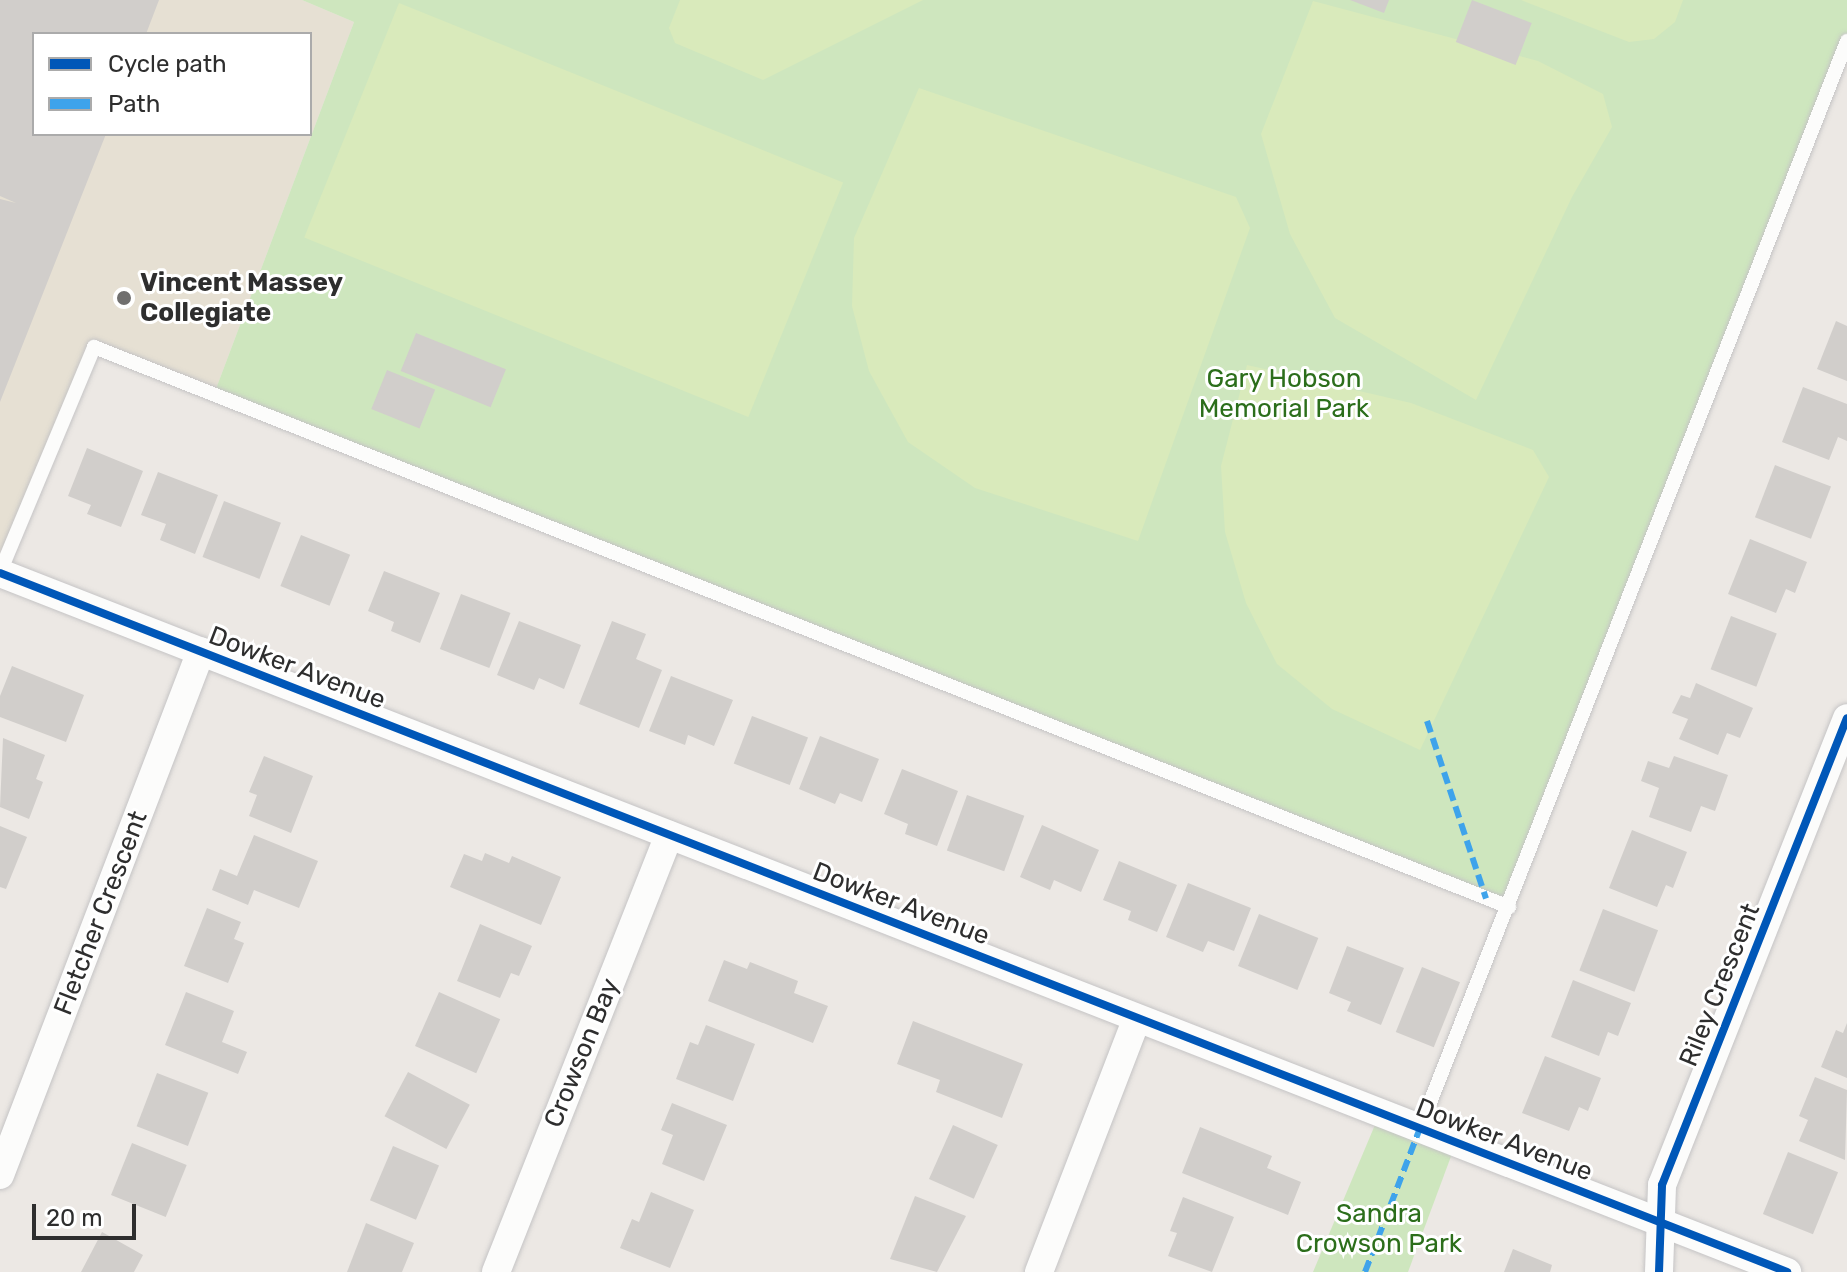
<!DOCTYPE html>
<style>
body{margin:0}
#map{position:relative;width:1847px;height:1272px;overflow:hidden;background:#ece8e4;font-family:Rubik,sans-serif}
div>[style]{position:absolute}
.education>*{inset:0;background:#e6e0d3}
.green>*{inset:0;background:#cee6be}
.pitch>*{inset:0;background:#d9eabb;transform-origin:0 0}
.building>*{inset:0;background:#d1cecb;transform-origin:0 0}
.roads{filter:drop-shadow(0 0 2px #c5c4c5) drop-shadow(0 0 2px #c5c4c5)}
.service>*{height:14px;margin:-7px;padding:0 7px;transform-origin:7px;border-radius:7px;background:#fcfcfb}
.minor>*{height:28px;margin:-14px;padding:0 14px;transform-origin:14px;border-radius:14px;background:#fcfcfb}
.quiet>*{height:6px;margin-top:-3px;transform-origin:0;background:repeating-linear-gradient(90deg,#3ea3eb 0 12px,transparent 0 18px)}
.cycleway>*{height:8px;margin:-4px;padding:0 4px;transform-origin:4px;border-radius:4px;background:#0057b8}
.dots>*{width:22px;height:22px;translate:-50% -50%;box-sizing:border-box;border:4px solid #fff;border-radius:50%}
span{translate:-50% -50%;white-space:nowrap;text-align:center;line-height:1.15;-webkit-text-stroke:6px #fff;paint-order:stroke}
.poi-label{font-size:26px;color:#2e2e2e;font-weight:700}
.left{translate:0 -50%;text-align:left}
.park-label{font-size:26px;color:#2c6e1b}
.street-label{font-size:26px;color:#2e2e2e}
.legend{position:absolute;left:32px;top:32px;width:280px;height:104px;box-sizing:border-box;background:#fff;border:2px solid #ababab;margin:0;padding:10px 14px;list-style:none;font-size:24px;color:#2e2e2e}
.legend li{display:flex;align-items:center;gap:16px;height:40px}
.legend b{width:40px;border:2px solid #ababab}
.scale{position:absolute;left:32px;top:1204px;width:104px;height:36px;box-sizing:border-box;border:4px solid #2e2e2e;border-top:0;padding-left:10px;font-size:24px;line-height:28px;white-space:nowrap;color:#2e2e2e;-webkit-text-stroke:6px #fff;paint-order:stroke}
</style>
<div id="map">
<div class="education">
<div style="clip-path:polygon(evenodd,0 0,302px 0,354px 22px,214px 394px,94px 347px,0 572px,0 0,34px 34px,310px 34px,310px 134px,34px 134px,34px 34px)"></div>
</div>
<div class="green">
<div style="clip-path:polygon(302px 0,1847px 0,1847px 41px,1509px 907px,214px 394px,354px 22px)"></div>
<div style="clip-path:polygon(1380px 1113px,1456px 1143px,1408px 1272px,1313px 1272px)"></div>
</div>
<div class="pitch">
<div style="clip-path:polygon(680px 0,923px 0,763px 80px,675px 43px,669px 28px)"></div>
<div style="clip-path:polygon(1521px 0,1683px 0,1675px 22px,1654px 39px,1629px 42px)"></div>
<div style="clip-path:polygon(1313px 1px,1538px 61px,1603px 94px,1612px 127px,1572px 197px,1476px 400px,1335px 318px,1290px 234px,1261px 134px)"></div>
<div style="left:399px;top:3px;width:479px;height:253px;rotate:22deg"></div>
<div style="clip-path:polygon(919px 88px,1236px 197px,1250px 228px,1138px 541px,975px 488px,908px 442px,869px 371px,852px 306px,854px 238px)"></div>
<div style="clip-path:polygon(1247px 365px,1411px 403px,1533px 450px,1549px 477px,1420px 750px,1332px 709px,1277px 664px,1246px 603px,1225px 532px,1221px 466px)"></div>
</div>
<div class="building">
<div style="clip-path:polygon(0 0,159px 0,146px 34px,34px 34px,34px 134px,106px 134px,0 402px,0 199px,16px 203px,0 196px)"></div>
<div style="clip-path:polygon(1350px 0,1389px 0,1384px 13px)"></div>
<div style="left:1472px;top:0;width:64px;height:45px;rotate:21deg"></div>
<div style="clip-path:polygon(1836px 321px,1847px 326px,1847px 381px,1817px 369px)"></div>
<div style="left:416px;top:333px;width:97px;height:41px;rotate:22deg"></div>
<div style="left:387px;top:370px;width:52px;height:42px;rotate:22deg"></div>
<div style="clip-path:polygon(1803px 387px,1847px 404px,1847px 441px,1838px 437px,1829px 460px,1782px 442px)"></div>
<div style="clip-path:polygon(87px 448px,143px 471px,121px 527px,87px 514px,91px 505px,68px 496px)"></div>
<div style="left:1775px;top:465px;width:60px;height:56px;rotate:21deg"></div>
<div style="clip-path:polygon(158px 472px,218px 495px,195px 554px,160px 540px,166px 524px,141px 515px)"></div>
<div style="left:224px;top:501px;width:61px;height:60px;rotate:21deg"></div>
<div style="left:301px;top:535px;width:53px;height:55px;rotate:22deg"></div>
<div style="clip-path:polygon(1750px 539px,1807px 562px,1795px 593px,1786px 589px,1776px 613px,1728px 594px)"></div>
<div style="clip-path:polygon(384px 571px,440px 593px,420px 643px,391px 631px,394px 622px,368px 611px)"></div>
<div style="left:461px;top:594px;width:53px;height:59px;rotate:21deg"></div>
<div style="left:1731px;top:616px;width:49px;height:57px;rotate:21deg"></div>
<div style="clip-path:polygon(519px 621px,581px 645px,564px 689px,539px 678px,534px 690px,497px 675px)"></div>
<div style="clip-path:polygon(612px 621px,646px 634px,636px 659px,662px 670px,639px 728px,579px 704px)"></div>
<div style="clip-path:polygon(12px 666px,84px 695px,66px 742px,0 717px,0 696px)"></div>
<div style="clip-path:polygon(671px 676px,733px 700px,714px 746px,688px 735px,685px 745px,649px 731px)"></div>
<div style="clip-path:polygon(1696px 683px,1753px 708px,1740px 738px,1727px 733px,1718px 755px,1679px 739px,1688px 719px,1672px 713px,1681px 695px,1690px 698px)"></div>
<div style="left:752px;top:716px;width:60px;height:51px;rotate:21deg"></div>
<div style="clip-path:polygon(820px 736px,879px 759px,862px 802px,840px 793px,835px 804px,799px 789px)"></div>
<div style="clip-path:polygon(3px 738px,45px 755px,36px 779px,43px 782px,29px 819px,0 807px)"></div>
<div style="clip-path:polygon(264px 756px,313px 776px,291px 833px,249px 816px,257px 795px,249px 792px)"></div>
<div style="clip-path:polygon(1674px 756px,1728px 775px,1715px 811px,1701px 806px,1691px 832px,1649px 817px,1659px 788px,1641px 781px,1648px 761px,1669px 768px)"></div>
<div style="clip-path:polygon(902px 769px,958px 791px,937px 846px,905px 834px,908px 824px,884px 814px)"></div>
<div style="left:967px;top:795px;width:61px;height:59px;rotate:20deg"></div>
<div style="clip-path:polygon(1042px 825px,1099px 850px,1081px 892px,1054px 880px,1050px 890px,1020px 877px)"></div>
<div style="clip-path:polygon(0 826px,27px 837px,6px 889px,0 887px)"></div>
<div style="clip-path:polygon(1632px 830px,1687px 852px,1673px 888px,1666px 885px,1657px 907px,1609px 888px)"></div>
<div style="clip-path:polygon(254px 835px,318px 861px,299px 908px,254px 890px,248px 905px,212px 890px,220px 869px,237px 876px)"></div>
<div style="clip-path:polygon(485px 853px,509px 863px,512px 856px,561px 877px,541px 925px,450px 887px,464px 854px,482px 861px)"></div>
<div style="clip-path:polygon(1119px 861px,1177px 885px,1157px 932px,1128px 920px,1131px 911px,1103px 900px)"></div>
<div style="clip-path:polygon(1188px 883px,1251px 908px,1234px 951px,1208px 941px,1203px 952px,1166px 937px)"></div>
<div style="clip-path:polygon(207px 908px,241px 922px,234px 939px,244px 943px,228px 983px,184px 966px)"></div>
<div style="left:1603px;top:909px;width:59px;height:66px;rotate:21deg"></div>
<div style="left:1259px;top:914px;width:64px;height:56px;rotate:22deg"></div>
<div style="clip-path:polygon(480px 924px,532px 946px,519px 976px,511px 973px,500px 998px,457px 981px)"></div>
<div style="clip-path:polygon(1347px 946px,1404px 968px,1381px 1025px,1347px 1011px,1351px 1002px,1329px 993px)"></div>
<div style="clip-path:polygon(724px 960px,747px 969px,750px 962px,798px 981px,794px 993px,828px 1006px,813px 1043px,708px 1001px)"></div>
<div style="left:1422px;top:967px;width:41px;height:70px;rotate:22deg"></div>
<div style="clip-path:polygon(1573px 980px,1631px 1003px,1618px 1036px,1608px 1032px,1599px 1056px,1551px 1037px)"></div>
<div style="clip-path:polygon(186px 992px,234px 1011px,222px 1042px,247px 1052px,238px 1074px,165px 1045px)"></div>
<div style="left:439px;top:992px;width:67px;height:59px;rotate:24deg"></div>
<div style="clip-path:polygon(913px 1021px,1023px 1064px,1002px 1118px,936px 1092px,940px 1080px,897px 1064px)"></div>
<div style="clip-path:polygon(1847px 1023px,1847px 1078px,1821px 1067px,1836px 1030px,1843px 1033px)"></div>
<div style="clip-path:polygon(706px 1025px,755px 1044px,733px 1101px,676px 1079px,690px 1042px,698px 1045px)"></div>
<div style="clip-path:polygon(1545px 1056px,1601px 1078px,1588px 1111px,1579px 1107px,1569px 1131px,1522px 1113px)"></div>
<div style="left:408px;top:1072px;width:70px;height:50px;rotate:28deg"></div>
<div style="left:157px;top:1073px;width:55px;height:57px;rotate:21deg"></div>
<div style="clip-path:polygon(1815px 1077px,1847px 1090px,1845px 1160px,1799px 1141px,1808px 1120px,1799px 1116px)"></div>
<div style="clip-path:polygon(672px 1103px,727px 1125px,704px 1181px,662px 1164px,673px 1135px,661px 1130px)"></div>
<div style="left:953px;top:1125px;width:49px;height:59px;rotate:24deg"></div>
<div style="clip-path:polygon(1200px 1127px,1272px 1156px,1267px 1168px,1301px 1182px,1288px 1215px,1182px 1173px)"></div>
<div style="left:132px;top:1143px;width:59px;height:56px;rotate:22deg"></div>
<div style="left:393px;top:1146px;width:50px;height:59px;rotate:23deg"></div>
<div style="left:1788px;top:1152px;width:54px;height:67px;rotate:22deg"></div>
<div style="clip-path:polygon(651px 1192px,694px 1210px,670px 1268px,620px 1248px,632px 1219px,639px 1222px)"></div>
<div style="clip-path:polygon(915px 1196px,966px 1216px,937px 1272px,890px 1259px)"></div>
<div style="clip-path:polygon(1183px 1197px,1234px 1217px,1212px 1272px,1168px 1256px,1177px 1233px,1170px 1231px)"></div>
<div style="clip-path:polygon(366px 1223px,414px 1243px,402px 1272px,347px 1272px)"></div>
<div style="clip-path:polygon(102px 1232px,143px 1255px,134px 1272px,81px 1272px)"></div>
<div style="clip-path:polygon(1513px 1249px,1552px 1265px,1550px 1272px,1504px 1272px)"></div>
</div>
<div class="roads">
<div class="service">
<div style="left:0;top:572px;width:244px;rotate:-67.3deg"></div>
<div style="left:94px;top:347px;width:1522px;rotate:21.59deg"></div>
<div style="left:1420px;top:1128px;width:1168px;rotate:-68.55deg"></div>
</div>
<div class="minor">
<div style="left:0;top:573px;width:1919px;rotate:21.36deg"></div>
<div style="left:0;top:1175px;width:561px;rotate:-69.01deg"></div>
<div style="left:496px;top:1272px;width:470px;rotate:-68.4deg"></div>
<div style="left:1039px;top:1272px;width:272px;rotate:-68.9deg"></div>
<div style="left:1659px;top:1272px;width:87px;rotate:-88deg"></div>
<div style="left:1662px;top:1185px;width:502px;rotate:-68.39deg"></div>
</div>
</div>
<div class="quiet">
<div style="left:1427px;top:721px;width:187px;rotate:71.6deg"></div>
<div style="left:1365px;top:1272px;width:154px;rotate:-69.1deg"></div>
</div>
<div class="cycleway">
<div style="left:0;top:573px;width:1919px;rotate:21.36deg"></div>
<div style="left:1659px;top:1272px;width:87px;rotate:-88deg"></div>
<div style="left:1662px;top:1185px;width:502px;rotate:-68.39deg"></div>
</div>
<div class="dots">
<div style="left:124px;top:298px;background:#706f6e"></div>
</div>
<div class="poi-label">
<span class="left" style="left:140px;top:298px">Vincent Massey<br>Collegiate</span>
</div>
<div class="park-label">
<span style="left:1284px;top:394px">Gary Hobson<br>Memorial Park</span>
<span style="left:1379px;top:1229px">Sandra<br>Crowson Park</span>
</div>
<div class="street-label">
<span style="left:297px;top:668px;rotate:21deg">Dowker Avenue</span>
<span style="left:901px;top:904px;rotate:21deg">Dowker Avenue</span>
<span style="left:101px;top:913px;rotate:-69deg">Fletcher Crescent</span>
<span style="left:1720px;top:985px;rotate:-68deg">Riley Crescent</span>
<span style="left:582px;top:1053px;rotate:-68deg">Crowson Bay</span>
<span style="left:1504px;top:1140px;rotate:21deg">Dowker Avenue</span>
</div>
<ul class="legend">
<li><b style="height:10px;background:#0057b8"></b>Cycle path</li>
<li><b style="height:10px;background:#3ea3eb"></b>Path</li>
</ul>
<div class="scale">20 m</div>
</div>
